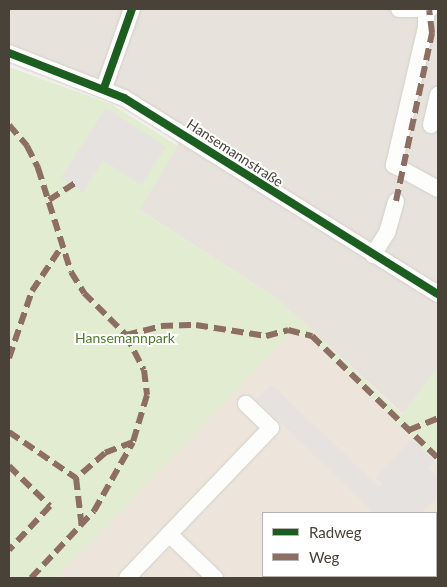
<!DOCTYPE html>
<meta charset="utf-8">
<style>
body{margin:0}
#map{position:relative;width:447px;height:587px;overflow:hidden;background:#f3f1ee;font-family:Lato,sans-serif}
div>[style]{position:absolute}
.residential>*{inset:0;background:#e7e2dc}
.commercial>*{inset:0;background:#ede5db}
.green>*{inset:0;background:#e2ecd0}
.parking>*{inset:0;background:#e5e2df}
.roads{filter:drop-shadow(0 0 1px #d1cfcb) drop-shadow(0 0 1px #d1cfcb)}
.minor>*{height:16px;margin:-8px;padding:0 8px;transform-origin:8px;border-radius:8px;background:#fdfdfc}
.quiet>*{height:6px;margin-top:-3px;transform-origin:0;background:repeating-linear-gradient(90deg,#8d6e63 0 12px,transparent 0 18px)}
.cycleway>*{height:8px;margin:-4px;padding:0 4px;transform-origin:4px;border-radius:4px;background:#1b5e20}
span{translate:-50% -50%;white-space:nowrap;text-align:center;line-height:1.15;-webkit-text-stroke:4px #fff;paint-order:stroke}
.street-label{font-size:14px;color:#494239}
.park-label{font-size:14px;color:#50792e}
.frame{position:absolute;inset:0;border:10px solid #494239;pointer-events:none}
.legend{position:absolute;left:262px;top:512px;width:175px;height:65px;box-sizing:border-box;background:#fff;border:1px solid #b6b3b0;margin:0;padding:6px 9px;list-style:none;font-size:15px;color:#494239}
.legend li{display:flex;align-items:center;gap:10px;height:25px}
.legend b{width:25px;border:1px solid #b6b3b0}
</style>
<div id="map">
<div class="residential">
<div style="clip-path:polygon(9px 9px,438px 9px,438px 367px,403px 414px,276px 298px,138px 209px,178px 146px,172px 127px,104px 88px,97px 77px,80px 80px,9px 53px)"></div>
</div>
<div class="commercial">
<div style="clip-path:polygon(evenodd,290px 333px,311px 338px,438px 464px,438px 578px,56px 578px,290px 333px,263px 513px,436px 513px,436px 576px,263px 576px,263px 513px)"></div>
</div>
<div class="green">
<div style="clip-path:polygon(9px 67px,111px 104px,178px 146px,139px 210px,276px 298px,402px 414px,438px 367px,438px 464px,311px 338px,290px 334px,56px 578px,9px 578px)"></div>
</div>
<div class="parking">
<div style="clip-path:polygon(106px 108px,166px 147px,141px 185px,103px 160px,83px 192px,61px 178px)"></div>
<div style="clip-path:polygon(271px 384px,379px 487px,382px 484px,375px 477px,412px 439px,435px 461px,428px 468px,438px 478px,438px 496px,421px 513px,374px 513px,256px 399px)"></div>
</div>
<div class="roads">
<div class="minor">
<div style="left:399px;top:9px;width:31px"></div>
<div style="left:426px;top:10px;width:17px;rotate:90deg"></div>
<div style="left:426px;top:27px;width:142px;rotate:103.1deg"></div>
<div style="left:394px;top:165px;width:50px;rotate:28.6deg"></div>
<div style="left:9px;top:53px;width:123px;rotate:21.4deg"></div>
<div style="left:124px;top:98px;width:370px;rotate:32deg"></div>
<div style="left:104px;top:88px;width:84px;rotate:-70.5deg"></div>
<div style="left:431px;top:125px;width:31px;rotate:-77deg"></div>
<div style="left:373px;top:255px;width:26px;rotate:-58deg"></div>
<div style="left:387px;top:233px;width:33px;rotate:-74deg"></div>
<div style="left:169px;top:534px;width:64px;rotate:43.7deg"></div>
<div style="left:413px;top:576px;width:4px;rotate:27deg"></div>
<div style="left:127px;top:578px;width:208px;rotate:-46.2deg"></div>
<div style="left:271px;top:428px;width:35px;rotate:-136deg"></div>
</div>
</div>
<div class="quiet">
<div style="left:9px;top:125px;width:28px;rotate:49deg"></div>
<div style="left:27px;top:146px;width:25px;rotate:63deg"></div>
<div style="left:38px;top:168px;width:109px;rotate:72.4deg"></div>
<div style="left:71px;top:272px;width:25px;rotate:58deg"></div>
<div style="left:84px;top:293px;width:59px;rotate:45deg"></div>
<div style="left:126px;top:335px;width:39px;rotate:63deg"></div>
<div style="left:144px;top:370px;width:25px;rotate:83deg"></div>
<div style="left:147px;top:395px;width:49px;rotate:106.6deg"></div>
<div style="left:133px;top:442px;width:30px;rotate:159deg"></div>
<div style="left:105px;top:453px;width:38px;rotate:139deg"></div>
<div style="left:49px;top:200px;width:33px;rotate:-33deg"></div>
<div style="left:396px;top:201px;width:172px;rotate:-77.9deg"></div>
<div style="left:432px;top:33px;width:23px;rotate:-97deg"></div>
<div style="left:126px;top:335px;width:36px;rotate:-14deg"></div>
<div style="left:161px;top:326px;width:35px;rotate:-2deg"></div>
<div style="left:196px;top:325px;width:71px;rotate:8.9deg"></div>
<div style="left:266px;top:336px;width:23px;rotate:-15deg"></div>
<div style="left:288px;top:330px;width:25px;rotate:14deg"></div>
<div style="left:312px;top:336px;width:175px;rotate:44.1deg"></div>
<div style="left:9px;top:358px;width:71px;rotate:-71.1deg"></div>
<div style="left:32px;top:291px;width:50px;rotate:-56.3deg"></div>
<div style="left:409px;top:430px;width:31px;rotate:-22deg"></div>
<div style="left:9px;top:432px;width:81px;rotate:34.5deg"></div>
<div style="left:76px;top:478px;width:50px;rotate:83.2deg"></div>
<div style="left:9px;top:466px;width:57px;rotate:44.3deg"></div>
<div style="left:50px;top:506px;width:60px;rotate:133deg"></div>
<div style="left:31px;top:578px;width:92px;rotate:-46.8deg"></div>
<div style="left:94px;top:511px;width:79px;rotate:-60.5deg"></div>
</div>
<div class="cycleway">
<div style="left:9px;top:53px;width:123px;rotate:21.4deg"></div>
<div style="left:124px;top:98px;width:370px;rotate:32deg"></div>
<div style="left:104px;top:88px;width:84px;rotate:-70.5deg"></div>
</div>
<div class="street-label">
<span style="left:235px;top:153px;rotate:33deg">Hansemannstraße</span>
</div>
<div class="park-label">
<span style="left:125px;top:338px">Hansemannpark</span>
</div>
<div class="frame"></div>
<ul class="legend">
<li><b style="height:6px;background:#1b5e20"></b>Radweg</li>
<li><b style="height:6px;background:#8d6e63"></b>Weg</li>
</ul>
</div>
